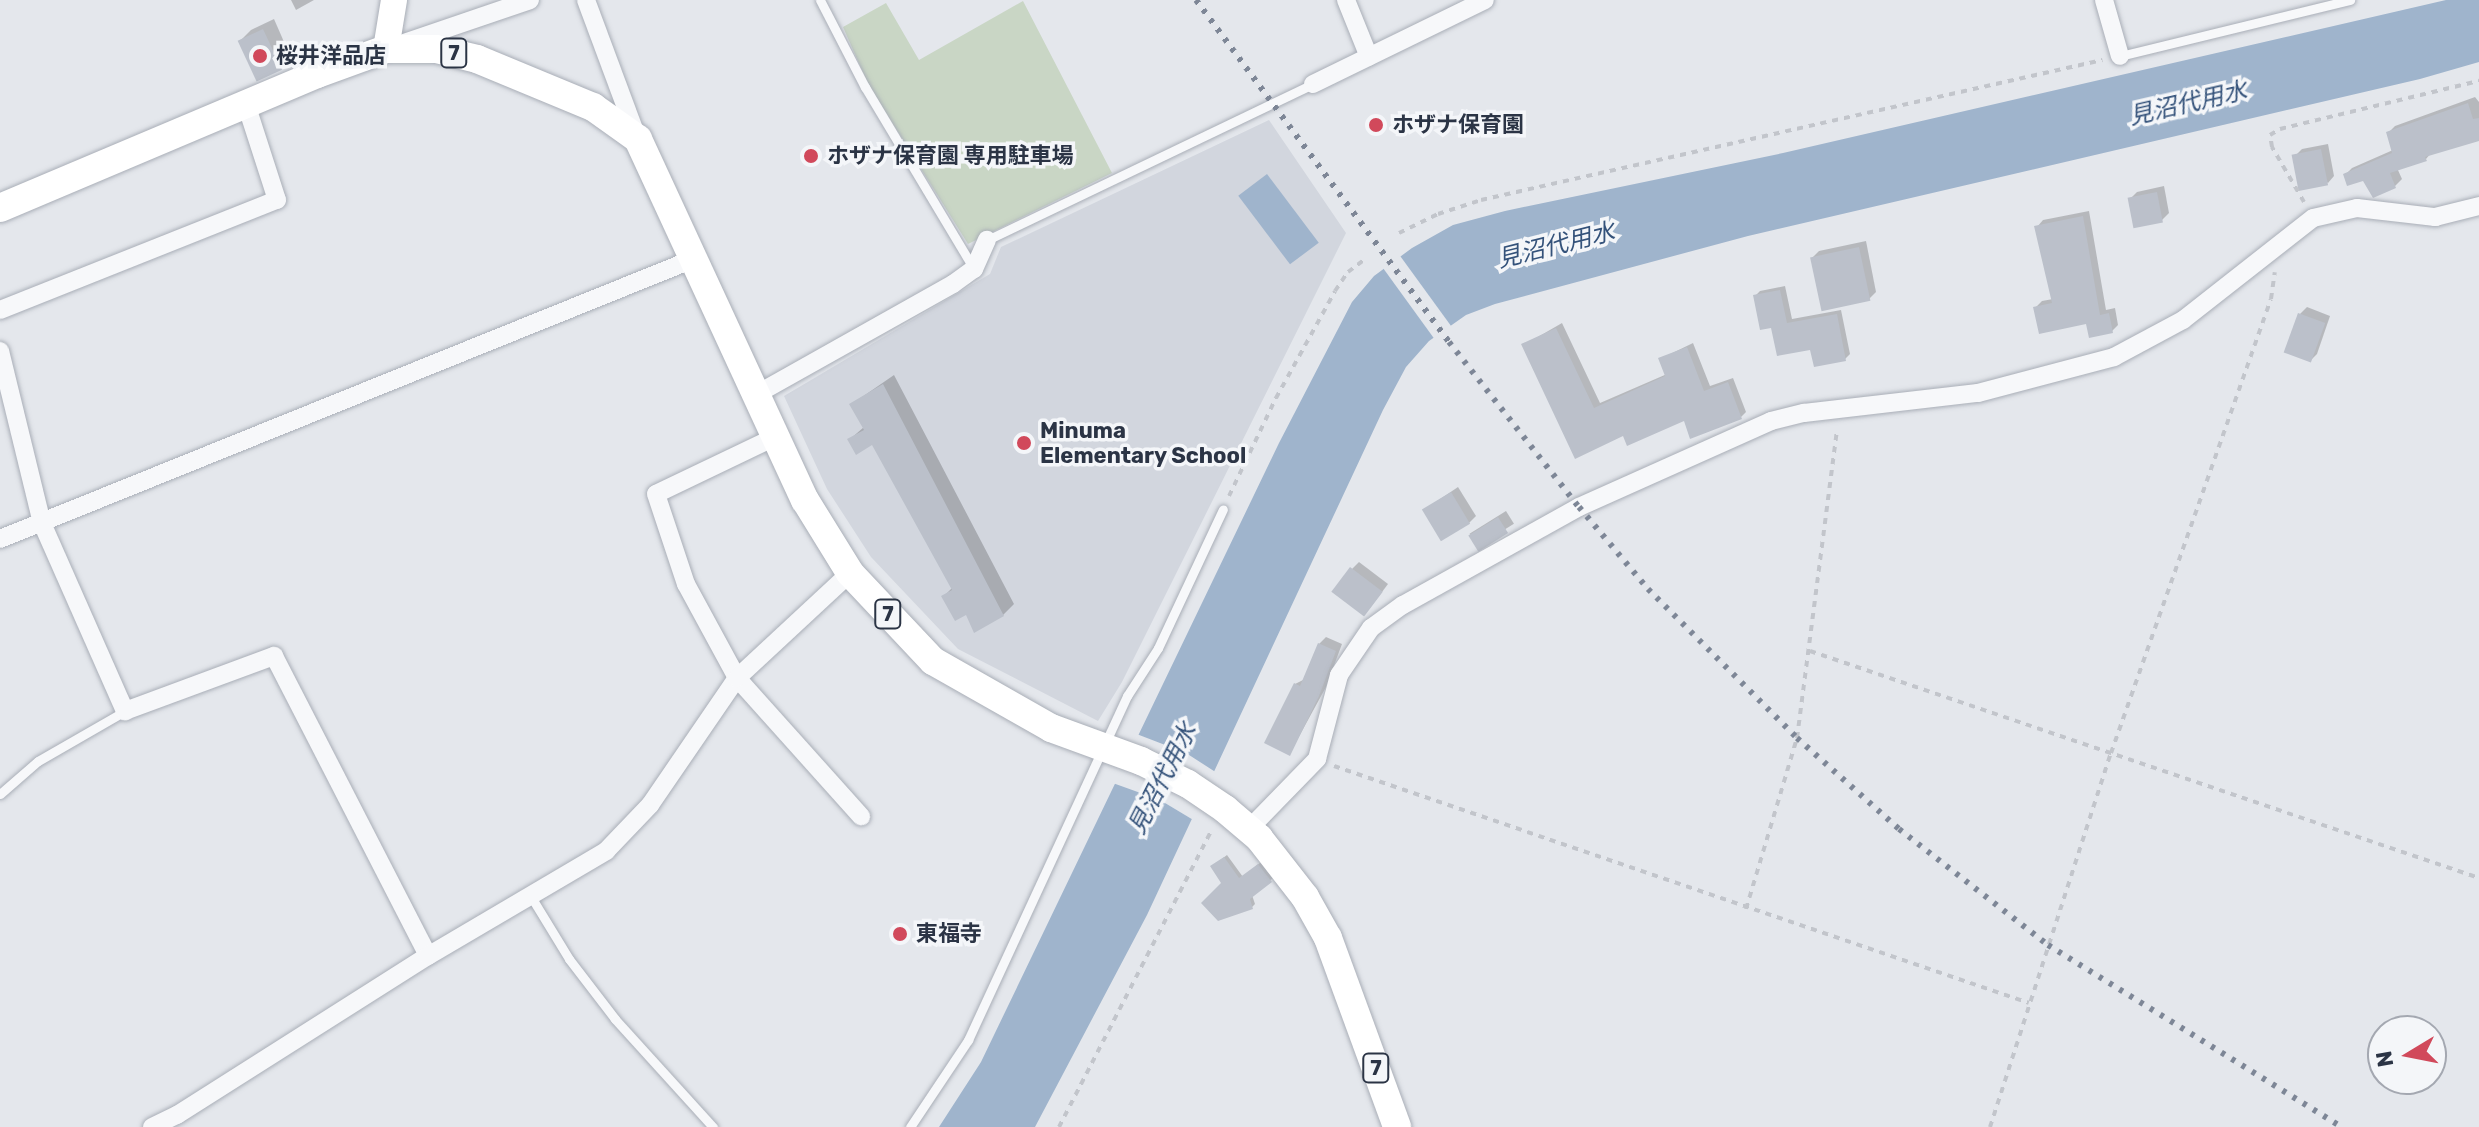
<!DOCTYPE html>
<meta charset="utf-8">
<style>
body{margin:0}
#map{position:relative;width:2479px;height:1127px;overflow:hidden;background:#e4e7ec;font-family:Rubik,"Noto Sans JP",sans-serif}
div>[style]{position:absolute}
.built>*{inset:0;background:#d2d6de}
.green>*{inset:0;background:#c9d6c5}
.water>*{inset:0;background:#9fb4cc;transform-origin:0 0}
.pier>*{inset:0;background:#e4e7ec;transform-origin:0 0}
.shadow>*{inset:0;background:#0003;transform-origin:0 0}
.building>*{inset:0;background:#bbc0ca;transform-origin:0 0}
.path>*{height:4px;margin-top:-2px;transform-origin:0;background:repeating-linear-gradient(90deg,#c2c5cb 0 6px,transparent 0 12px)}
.roads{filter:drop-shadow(0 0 2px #a9aeb7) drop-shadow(0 0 2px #a9aeb7)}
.service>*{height:9px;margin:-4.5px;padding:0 4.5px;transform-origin:4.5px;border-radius:4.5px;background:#f7f8fa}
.minor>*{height:18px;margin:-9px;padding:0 9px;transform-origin:9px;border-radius:9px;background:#f7f8fa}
.secondary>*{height:26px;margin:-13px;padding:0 13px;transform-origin:13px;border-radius:13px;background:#fff}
.primary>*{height:28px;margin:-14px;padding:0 14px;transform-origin:14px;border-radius:14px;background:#fff}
.rail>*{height:6px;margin-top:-3px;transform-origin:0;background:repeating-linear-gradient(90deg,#7d8696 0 4px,transparent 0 12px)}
.dots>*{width:22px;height:22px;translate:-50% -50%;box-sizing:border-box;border:4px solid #f4f6f9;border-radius:50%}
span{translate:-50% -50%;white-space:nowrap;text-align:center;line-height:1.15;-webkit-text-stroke:7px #f4f6f9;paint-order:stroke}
.shield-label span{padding:2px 6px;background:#f4f6f9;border:2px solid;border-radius:6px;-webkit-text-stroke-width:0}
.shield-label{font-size:20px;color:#2b3445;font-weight:700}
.poi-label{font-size:22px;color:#2b3445;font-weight:700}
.left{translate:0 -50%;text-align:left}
.water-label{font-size:24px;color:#34527a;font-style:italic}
.north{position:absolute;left:2367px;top:1015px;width:80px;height:80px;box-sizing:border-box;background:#f4f6f9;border:2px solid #a4a8b1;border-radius:50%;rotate:260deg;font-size:22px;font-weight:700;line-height:32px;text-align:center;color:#2b3445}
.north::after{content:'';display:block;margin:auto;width:28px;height:36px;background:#d1495b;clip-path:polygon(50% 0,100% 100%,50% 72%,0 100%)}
</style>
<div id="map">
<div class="built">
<div style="clip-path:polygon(1269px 120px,1346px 233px,1122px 682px,1098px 721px,958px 649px,871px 557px,827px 489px,784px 396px,990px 274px,1001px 247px)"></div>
</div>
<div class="green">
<div style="clip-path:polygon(1023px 1px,1112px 173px,968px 244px,868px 84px,843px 27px,886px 3px,919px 60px)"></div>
</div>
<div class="water">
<div style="clip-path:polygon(2446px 0,2479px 0,2479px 62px,2420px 79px,1748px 236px,1495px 304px,1466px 315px,1429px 341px,1406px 367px,1383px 410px,1147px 915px,1035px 1127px,939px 1127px,981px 1062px,1279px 443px,1352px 302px,1374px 276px,1412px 248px,1453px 225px,1505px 211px,1783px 153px)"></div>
<div style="left:1267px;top:174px;width:86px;height:36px;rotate:53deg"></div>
</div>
<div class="pier">
<div style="left:1398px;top:253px;width:94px;height:21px;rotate:54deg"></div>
<div style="clip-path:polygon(1134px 733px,1186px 753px,1217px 773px,1195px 821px,1160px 800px,1110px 782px)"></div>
</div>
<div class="shadow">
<div style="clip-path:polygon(291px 0,314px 0,296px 10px)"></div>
<div style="clip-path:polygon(274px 19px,291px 58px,280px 69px,240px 41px,251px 30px)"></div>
<div style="clip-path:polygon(2475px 97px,2479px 102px,2479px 139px,2432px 152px,2426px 159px,2397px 168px,2402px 179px,2395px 186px,2345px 175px,2352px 168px,2393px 150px,2388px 133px,2395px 126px)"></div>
<div style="clip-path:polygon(2328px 144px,2334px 176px,2328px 183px,2295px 156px,2302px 149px)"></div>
<div style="clip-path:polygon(2164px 186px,2169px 213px,2162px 220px,2130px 199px,2137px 192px)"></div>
<div style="clip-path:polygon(2089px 211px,2106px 310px,2115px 308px,2118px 325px,2112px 331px,2035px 308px,2042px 301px,2053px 299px,2037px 227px,2043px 220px)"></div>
<div style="clip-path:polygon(1866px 241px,1876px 292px,1869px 299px,1812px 258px,1819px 251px)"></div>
<div style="clip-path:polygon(1785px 286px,1792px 319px,1841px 310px,1850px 354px,1845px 359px,1812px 347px,1773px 325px,1755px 296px,1760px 291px)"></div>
<div style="clip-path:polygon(2307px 307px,2330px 316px,2317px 354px,2310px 361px,2300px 314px)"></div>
<div style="clip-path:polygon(1562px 323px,1600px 403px,1667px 374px,1660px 359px,1693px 343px,1710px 386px,1733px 378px,1746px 412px,1740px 418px,1685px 419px,1624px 433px,1576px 456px,1524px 345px)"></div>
<div style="clip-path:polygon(894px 375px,1014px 604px,1003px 615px,966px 613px,944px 596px,953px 587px,873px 443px,849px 440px,864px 427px,852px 404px)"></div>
<div style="clip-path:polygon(1458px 487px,1476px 516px,1469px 523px,1424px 510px)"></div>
<div style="left:1506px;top:511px;width:15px;height:43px;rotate:58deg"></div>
<div style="clip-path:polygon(1359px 562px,1388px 584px,1370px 608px,1352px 569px)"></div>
<div style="clip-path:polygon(1326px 637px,1342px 644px,1326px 687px,1290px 753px,1295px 684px,1305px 679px,1319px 644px)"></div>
<div style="clip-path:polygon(1227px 855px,1243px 877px,1261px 862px,1273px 878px,1252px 895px,1255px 904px,1252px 907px,1224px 883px,1215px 864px)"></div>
</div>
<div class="building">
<div style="left:263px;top:29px;width:45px;height:28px;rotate:65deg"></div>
<div style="clip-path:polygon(2468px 103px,2473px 119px,2479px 118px,2479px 141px,2425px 157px,2427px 161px,2390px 173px,2396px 188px,2373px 198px,2363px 181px,2347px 186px,2343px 174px,2392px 153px,2386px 132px)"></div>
<div style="left:2321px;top:149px;width:37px;height:30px;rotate:79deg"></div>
<div style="left:2157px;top:192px;width:31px;height:30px;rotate:79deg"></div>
<div style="clip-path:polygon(2083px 216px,2100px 315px,2109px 313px,2113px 333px,2089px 338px,2086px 324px,2039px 334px,2033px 307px,2052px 303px,2034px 226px)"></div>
<div style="left:1859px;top:247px;width:55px;height:50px;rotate:78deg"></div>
<div style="clip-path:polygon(1780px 290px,1787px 323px,1837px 314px,1846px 361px,1814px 367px,1810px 350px,1777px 356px,1771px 328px,1760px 330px,1753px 295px)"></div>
<div style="left:2298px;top:313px;width:29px;height:42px;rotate:20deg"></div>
<div style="clip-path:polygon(1556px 328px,1594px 408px,1665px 376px,1658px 358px,1687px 347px,1704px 391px,1728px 382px,1742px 419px,1690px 439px,1684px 421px,1627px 446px,1623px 436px,1575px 459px,1521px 344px)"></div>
<div style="clip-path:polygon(883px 384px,1004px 616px,974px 633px,966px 615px,955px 621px,941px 596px,952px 590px,872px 445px,856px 455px,847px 439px,864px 430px,849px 404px)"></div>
<div style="left:1451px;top:492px;width:37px;height:34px;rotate:59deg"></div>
<div style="left:1498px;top:517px;width:19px;height:35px;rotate:58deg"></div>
<div style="left:1350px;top:567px;width:41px;height:31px;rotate:37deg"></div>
<div style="clip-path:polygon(1318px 643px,1336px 651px,1319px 696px,1290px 756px,1264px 743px,1294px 683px,1300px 686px)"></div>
<div style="clip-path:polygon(1224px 857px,1239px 878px,1258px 864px,1272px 882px,1250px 899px,1253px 909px,1218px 921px,1201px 903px,1221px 883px,1210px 866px)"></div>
</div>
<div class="path">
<div style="left:2304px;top:202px;width:64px;rotate:-120.2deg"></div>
<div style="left:2272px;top:147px;width:12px;rotate:-99deg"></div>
<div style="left:2270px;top:135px;width:12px;rotate:-31deg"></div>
<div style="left:2280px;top:129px;width:205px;rotate:-13.6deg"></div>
<div style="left:1399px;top:233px;width:43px;rotate:-26deg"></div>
<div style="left:1438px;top:214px;width:45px;rotate:-18deg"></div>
<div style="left:1481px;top:200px;width:637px;rotate:-12.7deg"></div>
<div style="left:1229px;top:496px;width:109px;rotate:-64.4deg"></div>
<div style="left:1276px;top:398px;width:122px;rotate:-61.1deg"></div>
<div style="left:1335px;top:291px;width:23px;rotate:-56deg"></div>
<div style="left:1348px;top:272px;width:20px;rotate:-37deg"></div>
<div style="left:1810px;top:651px;width:706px;rotate:18.74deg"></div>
<div style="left:1334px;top:766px;width:734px;rotate:18.83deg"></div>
<div style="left:1746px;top:909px;width:178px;rotate:-73.4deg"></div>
<div style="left:1797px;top:738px;width:311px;rotate:-82.6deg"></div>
<div style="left:1059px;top:1127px;width:333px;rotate:-62.8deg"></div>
<div style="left:1990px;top:1127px;width:393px;rotate:-72.1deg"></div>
<div style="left:2111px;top:753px;width:481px;rotate:-70.6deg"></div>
<div style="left:2271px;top:299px;width:27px;rotate:-82deg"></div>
</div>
<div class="roads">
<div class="service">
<div style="left:820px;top:0;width:98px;rotate:62.7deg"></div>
<div style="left:865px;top:87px;width:212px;rotate:59.1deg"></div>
<div style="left:2120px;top:56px;width:237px;rotate:-13.7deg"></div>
<div style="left:987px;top:240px;width:361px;rotate:-25.6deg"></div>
<div style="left:0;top:794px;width:50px;rotate:-41deg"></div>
<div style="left:38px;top:761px;width:100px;rotate:-29.9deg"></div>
<div style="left:530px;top:895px;width:75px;rotate:58.6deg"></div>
<div style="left:569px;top:959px;width:76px;rotate:52.5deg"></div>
<div style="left:615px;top:1019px;width:146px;rotate:47.8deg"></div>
<div style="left:910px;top:1127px;width:105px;rotate:-56.3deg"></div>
<div style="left:968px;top:1040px;width:379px;rotate:-65.2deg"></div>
<div style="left:1127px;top:696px;width:57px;rotate:-57.1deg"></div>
<div style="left:1158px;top:648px;width:153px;rotate:-64.9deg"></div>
</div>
<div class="minor">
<div style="left:586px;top:0;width:146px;rotate:69.6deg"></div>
<div style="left:1346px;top:0;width:61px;rotate:68deg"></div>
<div style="left:2104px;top:0;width:58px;rotate:74.1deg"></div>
<div style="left:404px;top:43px;width:133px;rotate:-18.8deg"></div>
<div style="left:1313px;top:84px;width:191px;rotate:-26deg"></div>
<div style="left:0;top:310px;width:298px;rotate:-21.7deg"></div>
<div style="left:277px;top:200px;width:101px;rotate:-107.9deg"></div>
<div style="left:0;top:351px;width:177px;rotate:76.3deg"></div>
<div style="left:42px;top:523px;width:206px;rotate:66.2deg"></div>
<div style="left:125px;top:711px;width:159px;rotate:-20.3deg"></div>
<div style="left:274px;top:656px;width:337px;rotate:62.8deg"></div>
<div style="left:757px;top:394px;width:225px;rotate:-29.3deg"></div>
<div style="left:953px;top:284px;width:26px;rotate:-36deg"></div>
<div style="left:974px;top:269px;width:32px;rotate:-66deg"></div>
<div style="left:777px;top:436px;width:134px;rotate:154.4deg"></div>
<div style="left:656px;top:494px;width:95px;rotate:71.6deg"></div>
<div style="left:686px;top:584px;width:107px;rotate:61.5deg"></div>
<div style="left:737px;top:678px;width:186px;rotate:48.1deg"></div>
<div style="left:0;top:539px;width:751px;rotate:-21.99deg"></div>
<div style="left:1249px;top:829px;width:98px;rotate:-45.8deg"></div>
<div style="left:1317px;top:759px;width:87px;rotate:-75.3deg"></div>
<div style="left:1339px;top:675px;width:57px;rotate:-55.8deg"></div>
<div style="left:1371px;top:628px;width:39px;rotate:-36deg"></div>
<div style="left:1403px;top:605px;width:201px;rotate:-29.1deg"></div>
<div style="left:1579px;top:507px;width:210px;rotate:-24.1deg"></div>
<div style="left:1771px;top:421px;width:34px;rotate:-14deg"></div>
<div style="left:1804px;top:413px;width:175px;rotate:-6.6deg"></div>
<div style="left:1978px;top:393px;width:141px;rotate:-14.8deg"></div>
<div style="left:2114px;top:357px;width:78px;rotate:-28.2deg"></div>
<div style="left:2183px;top:320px;width:165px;rotate:-38.1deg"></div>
<div style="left:2313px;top:218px;width:45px;rotate:-12.8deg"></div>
<div style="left:2357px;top:208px;width:79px;rotate:6.6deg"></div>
<div style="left:2435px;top:217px;width:45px;rotate:-14deg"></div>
<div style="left:152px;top:1127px;width:28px;rotate:-26deg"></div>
<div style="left:177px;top:1115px;width:297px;rotate:-32.4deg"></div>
<div style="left:428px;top:956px;width:207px;rotate:-30.5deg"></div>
<div style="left:606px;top:851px;width:64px;rotate:-46.3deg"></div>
<div style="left:650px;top:805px;width:154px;rotate:-55.6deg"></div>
<div style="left:737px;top:678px;width:154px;rotate:-42.9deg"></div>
</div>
<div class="secondary">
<div style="left:386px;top:49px;width:50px;rotate:-80.7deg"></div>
</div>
<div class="primary">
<div style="left:0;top:208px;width:344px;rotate:-22.9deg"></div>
<div style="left:317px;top:74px;width:73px;rotate:-19.9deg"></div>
<div style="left:386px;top:49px;width:50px"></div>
<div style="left:436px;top:49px;width:42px;rotate:13.7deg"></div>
<div style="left:477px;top:59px;width:126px;rotate:22.5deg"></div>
<div style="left:593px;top:107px;width:55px;rotate:35.4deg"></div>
<div style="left:638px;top:139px;width:398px;rotate:65.2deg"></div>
<div style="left:805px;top:500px;width:86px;rotate:58.3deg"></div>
<div style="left:850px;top:573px;width:121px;rotate:46.7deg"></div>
<div style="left:933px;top:661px;width:136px;rotate:29.6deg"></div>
<div style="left:1051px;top:728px;width:96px;rotate:20.1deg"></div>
<div style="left:1141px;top:761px;width:52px;rotate:26.1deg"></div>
<div style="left:1188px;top:784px;width:45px;rotate:34deg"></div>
<div style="left:1225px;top:809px;width:45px;rotate:40.5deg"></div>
<div style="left:1259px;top:838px;width:75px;rotate:52.1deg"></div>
<div style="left:1305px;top:897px;width:47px;rotate:60.7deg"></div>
<div style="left:1328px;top:938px;width:201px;rotate:69.9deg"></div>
</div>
</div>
<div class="rail">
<div style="left:1196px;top:0;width:425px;rotate:53.5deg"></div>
<div style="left:1449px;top:342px;width:210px;rotate:51.8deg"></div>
<div style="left:1579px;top:507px;width:107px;rotate:49.9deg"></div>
<div style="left:1648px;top:589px;width:211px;rotate:45deg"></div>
<div style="left:1797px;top:738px;width:137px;rotate:41.7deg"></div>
<div style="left:1899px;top:829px;width:189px;rotate:37.9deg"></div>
<div style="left:2048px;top:945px;width:346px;rotate:31.8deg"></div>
</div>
<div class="dots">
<div style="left:260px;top:56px;background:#d1495b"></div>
<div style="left:1376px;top:125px;background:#d1495b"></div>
<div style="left:811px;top:156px;background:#d1495b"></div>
<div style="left:1024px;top:443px;background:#d1495b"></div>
<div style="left:900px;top:934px;background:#d1495b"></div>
</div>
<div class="shield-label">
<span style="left:454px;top:53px">7</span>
<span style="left:888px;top:614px">7</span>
<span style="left:1376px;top:1068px">7</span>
</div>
<div class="poi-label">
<span class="left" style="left:276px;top:56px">桜井洋品店</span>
<span class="left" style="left:1392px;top:125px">ホザナ保育園</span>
<span class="left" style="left:827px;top:156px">ホザナ保育園 専用駐車場</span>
<span class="left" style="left:1040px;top:443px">Minuma<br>Elementary School</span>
<span class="left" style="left:916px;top:934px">東福寺</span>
</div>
<div class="water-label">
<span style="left:2188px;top:104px;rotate:-13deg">見沼代用水</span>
<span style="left:1556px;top:246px;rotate:-14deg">見沼代用水</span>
<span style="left:1163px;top:779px;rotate:-63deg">見沼代用水</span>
</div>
<div class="north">N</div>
</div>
